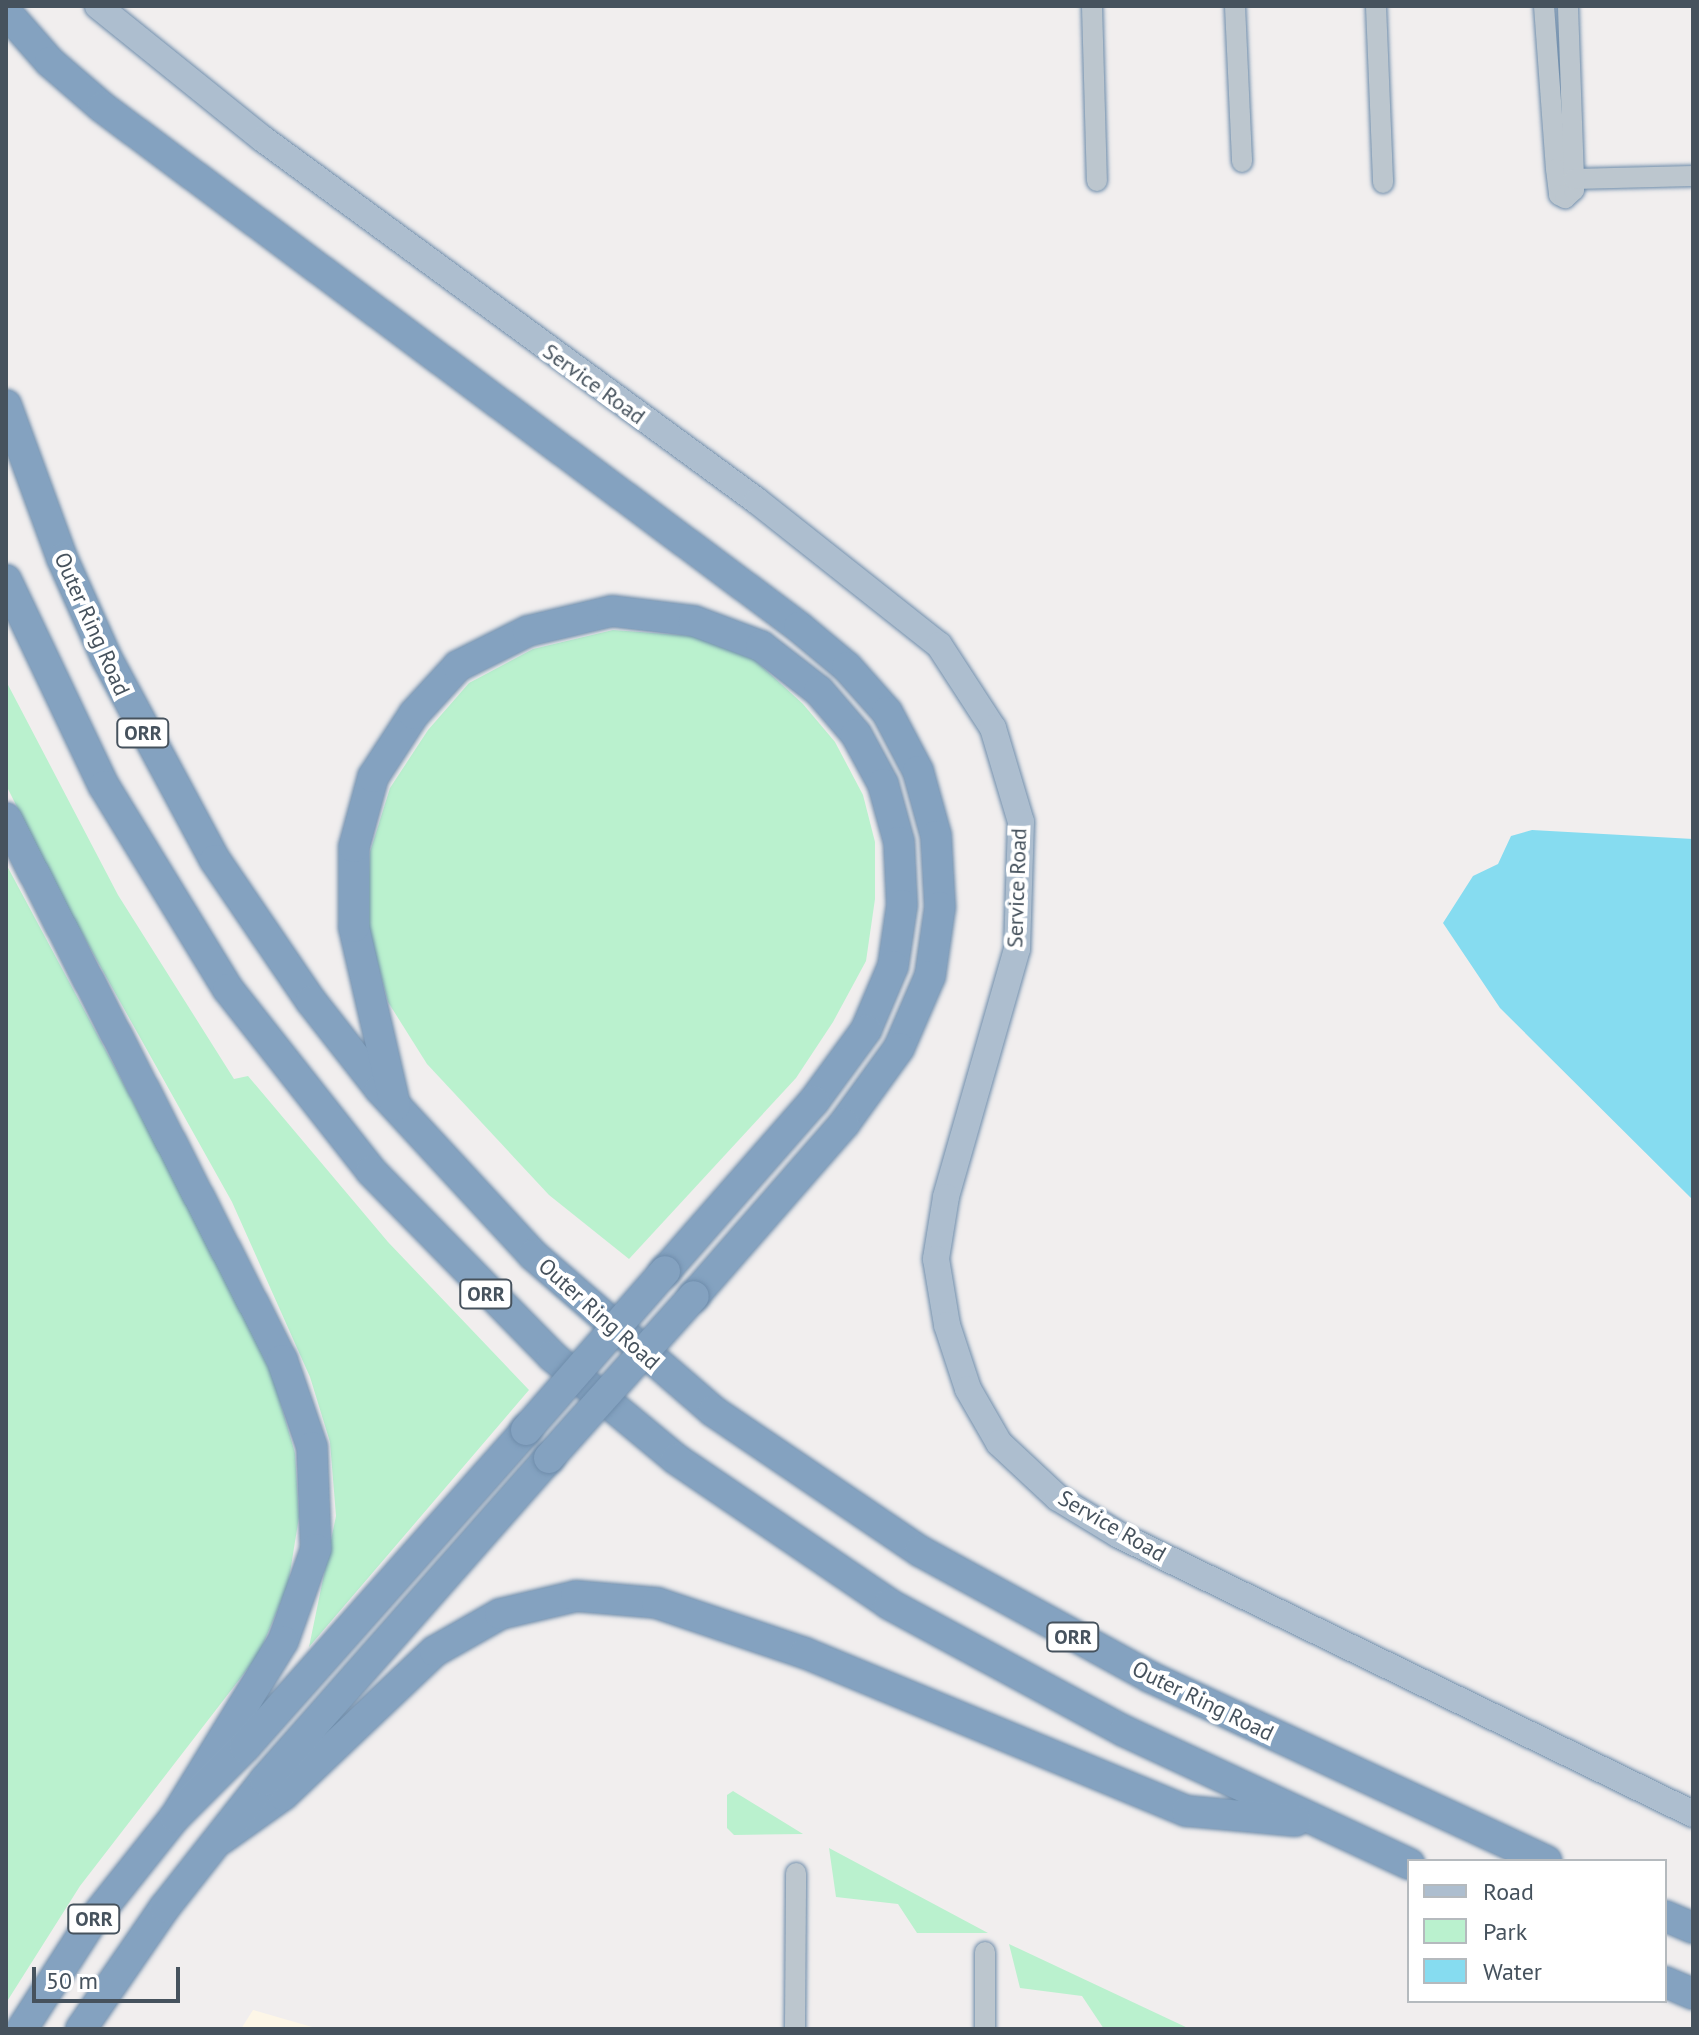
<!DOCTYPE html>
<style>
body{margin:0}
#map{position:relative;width:1699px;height:2035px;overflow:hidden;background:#f1eeee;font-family:"PT Sans",sans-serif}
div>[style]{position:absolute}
.commercial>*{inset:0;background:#fdf6e7}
.green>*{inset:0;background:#baf1ce}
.water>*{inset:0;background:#86dcf0}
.roads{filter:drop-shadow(0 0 2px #6f8dab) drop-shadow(0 0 2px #6f8dab)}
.minor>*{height:20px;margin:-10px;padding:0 10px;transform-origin:10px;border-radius:10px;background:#bcc6ce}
.major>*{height:26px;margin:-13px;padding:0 13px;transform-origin:13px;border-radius:13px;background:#adbecf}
.highway>*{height:30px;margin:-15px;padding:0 15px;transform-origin:15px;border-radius:15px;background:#84a2c0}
.bridges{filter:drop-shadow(0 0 2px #6f8dab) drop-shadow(0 0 2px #6f8dab)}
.highway-bridge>*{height:30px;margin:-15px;padding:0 15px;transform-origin:15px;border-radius:15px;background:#84a2c0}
span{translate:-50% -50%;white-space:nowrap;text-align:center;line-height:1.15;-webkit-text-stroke:8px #fff;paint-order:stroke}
.shield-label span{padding:2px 6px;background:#fff;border:2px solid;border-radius:6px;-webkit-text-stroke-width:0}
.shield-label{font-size:20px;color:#46525d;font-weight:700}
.street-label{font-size:22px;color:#46525d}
.frame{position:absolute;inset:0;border:8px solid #46525d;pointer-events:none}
.legend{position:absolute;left:1407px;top:1859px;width:260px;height:144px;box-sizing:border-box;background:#fff;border:2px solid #b5babe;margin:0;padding:10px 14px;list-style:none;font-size:24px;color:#46525d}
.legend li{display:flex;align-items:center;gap:16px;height:40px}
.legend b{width:40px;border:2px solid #b5babe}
.scale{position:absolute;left:32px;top:1967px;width:148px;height:36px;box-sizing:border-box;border:4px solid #46525d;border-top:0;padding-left:10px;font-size:24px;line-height:28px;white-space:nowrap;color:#46525d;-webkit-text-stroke:6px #fff;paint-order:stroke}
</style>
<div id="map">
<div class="commercial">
<div style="clip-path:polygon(253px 2010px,319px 2029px,241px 2029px)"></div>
</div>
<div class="green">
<div style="clip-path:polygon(613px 630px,693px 636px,755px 660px,803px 704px,835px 742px,863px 795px,875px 842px,875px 899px,866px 961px,833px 1022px,796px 1078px,629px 1259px,549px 1195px,427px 1064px,388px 1002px,367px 924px,370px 852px,390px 788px,428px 730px,469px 683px,533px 649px)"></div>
<div style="clip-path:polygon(6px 681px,118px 895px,234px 1079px,248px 1076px,388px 1242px,529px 1390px,309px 1647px,336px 1516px,330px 1442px,310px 1377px,232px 1202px,66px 905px,6px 785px)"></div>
<div style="clip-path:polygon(6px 864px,217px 1258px,273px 1377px,295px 1453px,299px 1517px,288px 1585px,259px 1654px,80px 1886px,6px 2003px)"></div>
<div style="clip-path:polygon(733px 1791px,803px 1834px,734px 1835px,727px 1828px,727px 1795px)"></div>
<div style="clip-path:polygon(829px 1848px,988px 1933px,917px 1933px,898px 1904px,836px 1897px)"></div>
<div style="clip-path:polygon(1009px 1944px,1190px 2029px,1104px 2029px,1082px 1996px,1020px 1988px)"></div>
</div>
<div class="water">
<div style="clip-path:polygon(1532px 830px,1693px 839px,1693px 1200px,1500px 1008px,1443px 923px,1473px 876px,1498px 864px,1511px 836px)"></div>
</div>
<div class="roads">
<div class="minor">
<div style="left:1092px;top:6px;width:175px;rotate:88.4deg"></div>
<div style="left:1235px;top:6px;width:156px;rotate:87.4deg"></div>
<div style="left:1376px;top:6px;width:177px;rotate:87.7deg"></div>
<div style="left:1544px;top:6px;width:163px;rotate:85.8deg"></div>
<div style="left:1556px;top:169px;width:26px;rotate:83deg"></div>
<div style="left:1559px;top:195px;width:7px;rotate:27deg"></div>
<div style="left:1565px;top:198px;width:12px;rotate:-42deg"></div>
<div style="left:1574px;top:190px;width:11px;rotate:-90deg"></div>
<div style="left:1574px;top:179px;width:173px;rotate:-92deg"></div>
<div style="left:1574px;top:179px;width:119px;rotate:-1.4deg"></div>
<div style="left:795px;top:2029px;width:156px;rotate:-89.6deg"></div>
<div style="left:985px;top:2029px;width:77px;rotate:-90deg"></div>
</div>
<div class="major">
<div style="left:98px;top:6px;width:212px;rotate:38.9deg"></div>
<div style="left:263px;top:139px;width:612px;rotate:36.23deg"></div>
<div style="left:757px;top:501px;width:232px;rotate:38.4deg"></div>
<div style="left:939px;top:645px;width:99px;rotate:57deg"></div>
<div style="left:993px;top:728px;width:98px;rotate:73.4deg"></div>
<div style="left:1021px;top:822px;width:127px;rotate:91.8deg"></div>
<div style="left:1017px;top:949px;width:258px;rotate:106deg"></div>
<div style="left:946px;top:1197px;width:63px;rotate:99.2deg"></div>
<div style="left:936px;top:1259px;width:67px;rotate:80.5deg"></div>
<div style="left:947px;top:1325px;width:67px;rotate:71.8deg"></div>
<div style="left:968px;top:1389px;width:62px;rotate:60.1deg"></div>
<div style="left:999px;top:1443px;width:81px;rotate:43deg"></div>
<div style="left:1058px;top:1498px;width:71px;rotate:31.2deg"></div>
<div style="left:1119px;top:1535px;width:638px;rotate:25.92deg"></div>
</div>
<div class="highway">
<div style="left:6px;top:12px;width:67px;rotate:48.7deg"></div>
<div style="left:50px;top:62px;width:69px;rotate:40.9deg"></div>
<div style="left:102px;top:107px;width:870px;rotate:36.72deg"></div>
<div style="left:799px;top:627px;width:62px;rotate:39.8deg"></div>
<div style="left:847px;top:667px;width:60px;rotate:48.4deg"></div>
<div style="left:887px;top:712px;width:67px;rotate:62.3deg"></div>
<div style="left:918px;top:771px;width:67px;rotate:74.5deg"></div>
<div style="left:936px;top:836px;width:71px;rotate:86.8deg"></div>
<div style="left:940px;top:907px;width:70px;rotate:98.2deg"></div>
<div style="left:930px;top:976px;width:78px;rotate:113.3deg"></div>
<div style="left:899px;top:1048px;width:94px;rotate:125.9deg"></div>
<div style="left:844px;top:1124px;width:228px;rotate:131.1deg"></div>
<div style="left:6px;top:405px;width:163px;rotate:69.9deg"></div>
<div style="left:62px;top:558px;width:108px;rotate:66deg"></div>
<div style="left:106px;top:657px;width:230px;rotate:61.8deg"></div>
<div style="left:215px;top:860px;width:171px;rotate:55.8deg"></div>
<div style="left:311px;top:1001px;width:112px;rotate:51.9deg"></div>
<div style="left:380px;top:1089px;width:226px;rotate:47.3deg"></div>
<div style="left:533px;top:1255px;width:238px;rotate:40.9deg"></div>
<div style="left:713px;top:1411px;width:250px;rotate:34.1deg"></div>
<div style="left:920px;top:1551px;width:262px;rotate:28.7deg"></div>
<div style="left:1150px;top:1677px;width:437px;rotate:24.9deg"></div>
<div style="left:6px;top:580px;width:228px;rotate:64.6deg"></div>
<div style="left:104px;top:786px;width:238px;rotate:58.6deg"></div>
<div style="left:228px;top:989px;width:231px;rotate:51.8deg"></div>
<div style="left:371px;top:1171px;width:259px;rotate:45.6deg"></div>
<div style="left:552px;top:1356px;width:161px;rotate:39.7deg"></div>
<div style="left:676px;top:1459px;width:258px;rotate:34.2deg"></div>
<div style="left:889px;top:1604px;width:267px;rotate:28.4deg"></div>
<div style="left:1124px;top:1731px;width:315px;rotate:25deg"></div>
<div style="left:6px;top:818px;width:608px;rotate:63.01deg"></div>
<div style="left:282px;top:1360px;width:92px;rotate:71deg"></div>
<div style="left:312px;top:1447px;width:102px;rotate:87.8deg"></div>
<div style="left:316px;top:1549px;width:98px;rotate:109.7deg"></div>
<div style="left:283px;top:1641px;width:206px;rotate:121.5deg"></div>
<div style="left:395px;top:1105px;width:183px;rotate:-103deg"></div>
<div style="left:354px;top:927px;width:80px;rotate:-90deg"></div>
<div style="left:354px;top:847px;width:73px;rotate:-74.8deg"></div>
<div style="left:373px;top:777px;width:75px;rotate:-56.9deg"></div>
<div style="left:414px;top:714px;width:65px;rotate:-47.5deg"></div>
<div style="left:458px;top:666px;width:78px;rotate:-26.6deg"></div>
<div style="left:528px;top:631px;width:86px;rotate:-13.4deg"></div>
<div style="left:612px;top:611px;width:83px;rotate:7deg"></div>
<div style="left:694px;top:621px;width:72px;rotate:20.5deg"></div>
<div style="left:761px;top:646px;width:73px;rotate:37.8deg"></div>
<div style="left:819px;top:691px;width:57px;rotate:49.3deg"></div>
<div style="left:856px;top:734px;width:57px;rotate:61.6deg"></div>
<div style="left:883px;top:784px;width:60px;rotate:74.6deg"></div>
<div style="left:899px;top:842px;width:63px;rotate:87.3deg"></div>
<div style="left:902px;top:905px;width:62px;rotate:98.4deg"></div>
<div style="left:893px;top:966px;width:69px;rotate:112.9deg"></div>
<div style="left:866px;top:1030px;width:88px;rotate:126.2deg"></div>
<div style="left:814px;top:1101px;width:226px;rotate:131.2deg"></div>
<div style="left:221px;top:1839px;width:76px;rotate:-35.4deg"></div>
<div style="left:283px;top:1795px;width:209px;rotate:-43.5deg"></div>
<div style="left:435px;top:1651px;width:75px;rotate:-29.6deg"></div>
<div style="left:500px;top:1614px;width:78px;rotate:-13.3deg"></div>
<div style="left:576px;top:1596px;width:81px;rotate:4.9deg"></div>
<div style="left:657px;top:1603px;width:156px;rotate:18.7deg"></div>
<div style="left:805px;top:1653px;width:413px;rotate:22.5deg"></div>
<div style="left:1187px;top:1811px;width:109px;rotate:5.2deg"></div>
<div style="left:1665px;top:1916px;width:30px;rotate:23deg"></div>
<div style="left:1665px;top:1982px;width:30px;rotate:23deg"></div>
<div style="left:22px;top:2029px;width:124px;rotate:-57.2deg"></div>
<div style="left:89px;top:1925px;width:138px;rotate:-51.5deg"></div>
<div style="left:175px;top:1817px;width:99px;rotate:-45deg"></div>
<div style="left:245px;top:1747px;width:424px;rotate:-48.4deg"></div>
<div style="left:81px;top:2029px;width:148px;rotate:-55.5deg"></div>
<div style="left:165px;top:1907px;width:162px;rotate:-51.8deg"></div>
<div style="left:265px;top:1780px;width:429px;rotate:-48.6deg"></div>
</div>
</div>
<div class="bridges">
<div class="highway-bridge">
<div style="left:526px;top:1430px;width:211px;rotate:-48.8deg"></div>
<div style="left:549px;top:1458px;width:217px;rotate:-48.2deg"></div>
</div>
</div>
<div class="shield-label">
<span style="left:143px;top:733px">ORR</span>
<span style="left:486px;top:1294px">ORR</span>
<span style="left:1073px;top:1637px">ORR</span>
<span style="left:94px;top:1919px">ORR</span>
</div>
<div class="street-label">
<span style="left:594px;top:384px;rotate:36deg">Service Road</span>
<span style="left:92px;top:624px;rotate:66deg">Outer Ring Road</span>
<span style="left:1017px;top:888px;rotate:-88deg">Service Road</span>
<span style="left:599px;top:1314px;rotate:42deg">Outer Ring Road</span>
<span style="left:1112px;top:1526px;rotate:30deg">Service Road</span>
<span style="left:1203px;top:1701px;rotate:26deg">Outer Ring Road</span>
</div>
<div class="frame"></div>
<ul class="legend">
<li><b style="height:10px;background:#adbecf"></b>Road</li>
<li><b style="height:22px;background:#baf1ce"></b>Park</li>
<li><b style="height:22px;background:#86dcf0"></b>Water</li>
</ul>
<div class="scale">50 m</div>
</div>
